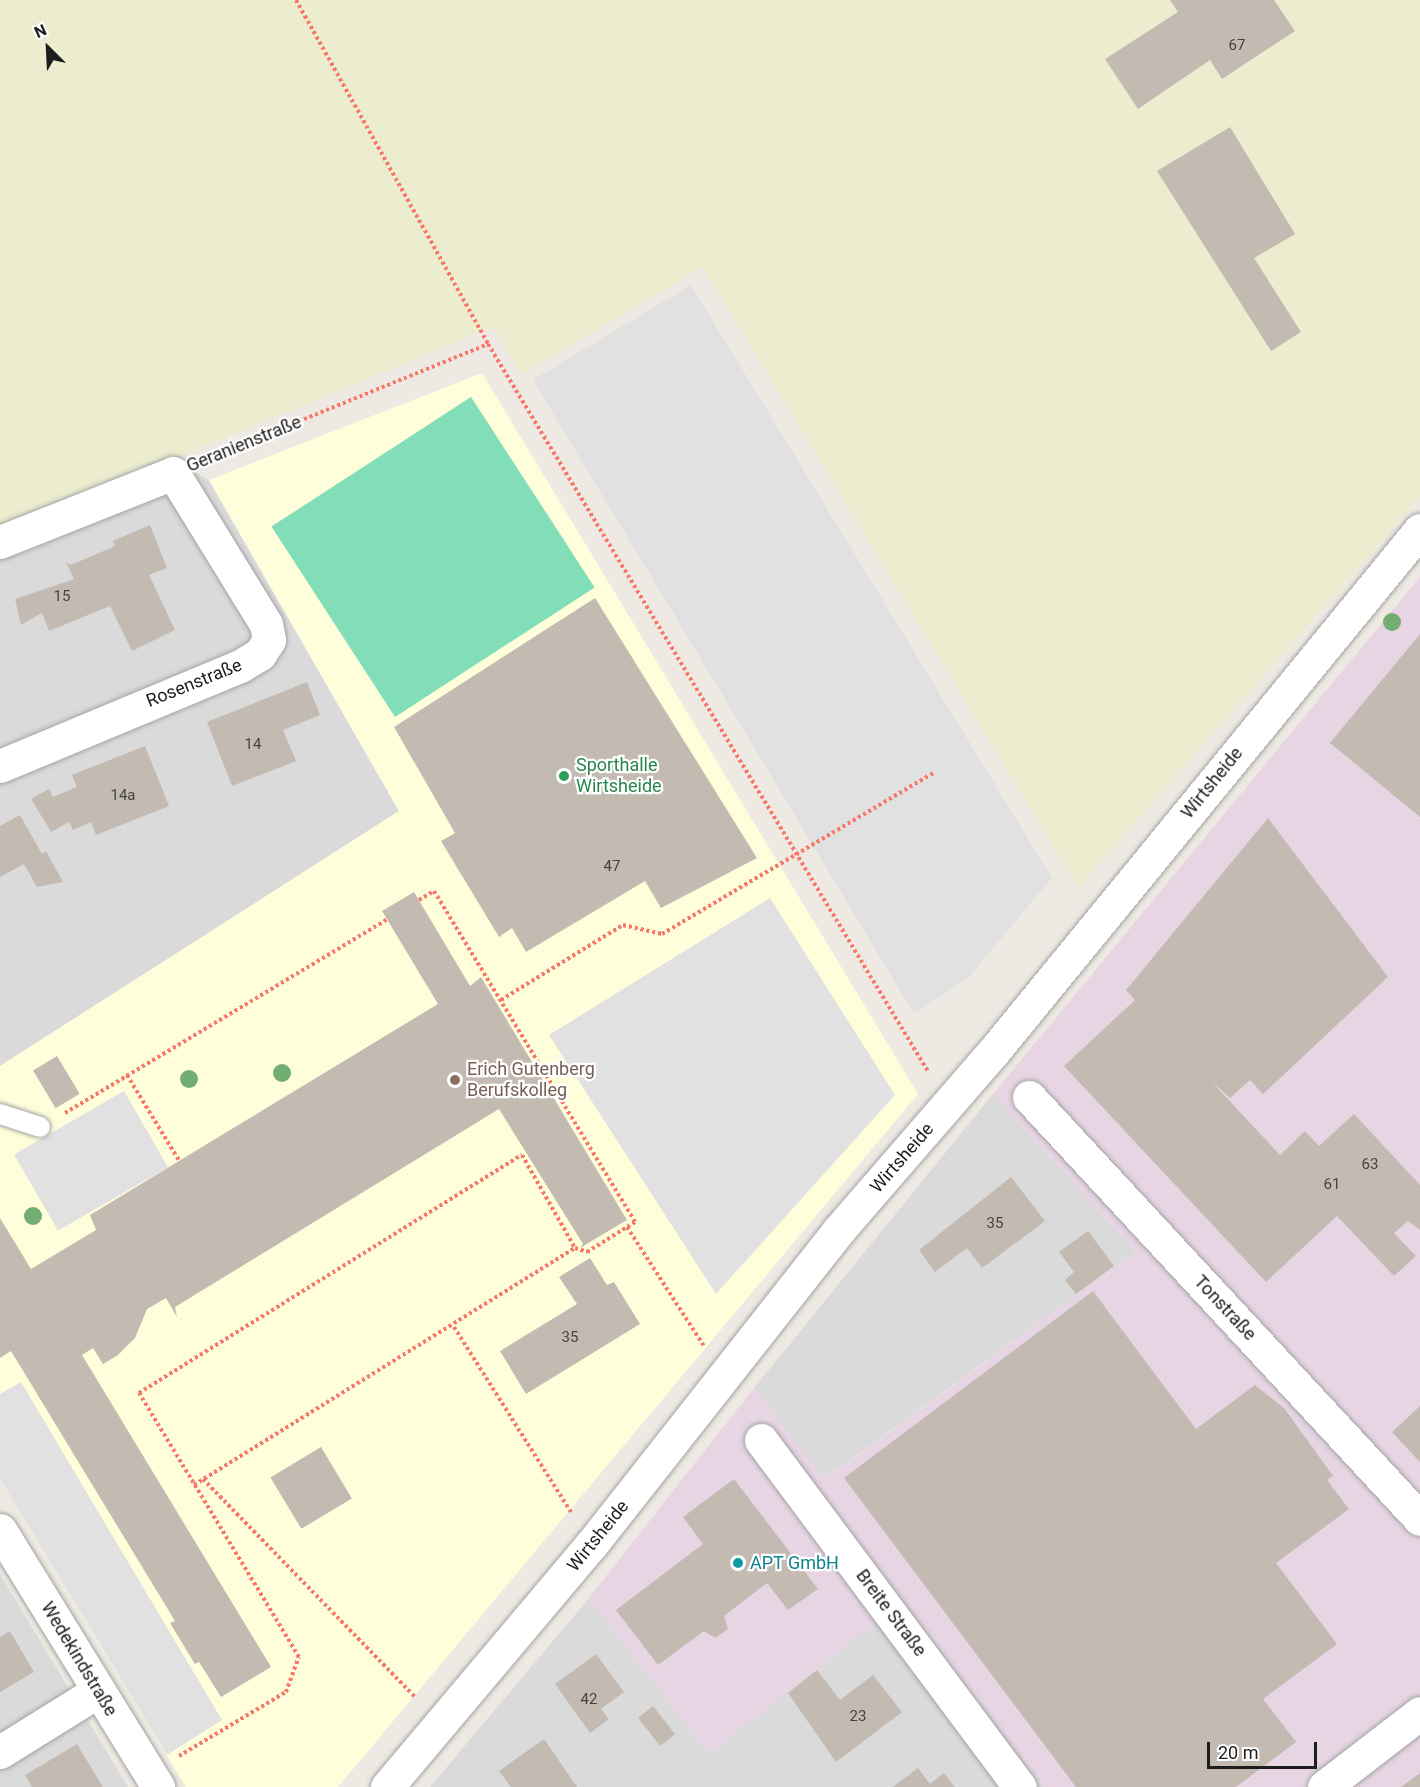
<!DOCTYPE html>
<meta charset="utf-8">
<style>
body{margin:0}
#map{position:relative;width:1420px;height:1787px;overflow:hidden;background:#eeeae3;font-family:Roboto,sans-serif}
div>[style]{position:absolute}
.residential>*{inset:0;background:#dbdada}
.industrial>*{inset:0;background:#e7d5e4}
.education>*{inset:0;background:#fffedb}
.farmland>*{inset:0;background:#ebedce}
.pitch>*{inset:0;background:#81deb9;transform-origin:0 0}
.parking>*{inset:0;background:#e1e1e1;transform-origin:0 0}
.building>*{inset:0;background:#c3bab2;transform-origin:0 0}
.path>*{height:4px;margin-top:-2px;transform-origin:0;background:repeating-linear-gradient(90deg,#f97669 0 3px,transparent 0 6px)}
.roads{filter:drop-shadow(0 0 2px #a4a4a4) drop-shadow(0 0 2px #a4a4a4)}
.service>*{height:20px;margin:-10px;padding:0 10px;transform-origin:10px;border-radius:10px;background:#fff}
.minor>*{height:33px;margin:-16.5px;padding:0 16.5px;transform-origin:16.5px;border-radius:16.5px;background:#fff}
.trees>*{width:18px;height:18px;margin:-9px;border-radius:50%;background:#72ad71}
.dots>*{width:16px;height:16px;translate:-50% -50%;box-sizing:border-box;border:3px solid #fff;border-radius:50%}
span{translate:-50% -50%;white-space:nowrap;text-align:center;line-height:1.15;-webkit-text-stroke:4.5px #fff;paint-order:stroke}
.number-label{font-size:15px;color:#464442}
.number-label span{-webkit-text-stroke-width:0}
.street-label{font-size:18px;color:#1d1d1d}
.leisure-label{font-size:18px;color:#27864d}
.left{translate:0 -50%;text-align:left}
.education-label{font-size:18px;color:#785e54}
.culture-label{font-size:18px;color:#0d838f}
.north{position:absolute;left:18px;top:18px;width:60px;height:60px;-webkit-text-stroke:4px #fff;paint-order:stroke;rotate:336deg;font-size:16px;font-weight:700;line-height:24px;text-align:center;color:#1d1d1d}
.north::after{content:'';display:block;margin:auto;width:21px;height:27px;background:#1d1d1d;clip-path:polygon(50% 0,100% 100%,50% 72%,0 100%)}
.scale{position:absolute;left:1207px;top:1742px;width:110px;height:27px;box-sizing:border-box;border:3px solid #1d1d1d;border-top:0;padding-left:8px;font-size:18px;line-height:21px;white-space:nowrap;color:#1d1d1d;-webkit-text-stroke:4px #fff;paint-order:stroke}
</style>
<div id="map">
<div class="residential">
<div style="clip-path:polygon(172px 461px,209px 480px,399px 811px,0 1066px,0 530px)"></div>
<div style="clip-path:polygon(993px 1094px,1136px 1252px,824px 1479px,754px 1388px)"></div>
<div style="clip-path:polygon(0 1574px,128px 1787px,0 1787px)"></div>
<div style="clip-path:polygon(589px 1598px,709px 1754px,904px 1600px,1043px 1787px,430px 1787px)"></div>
</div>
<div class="industrial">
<div style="clip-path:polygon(1420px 577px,1420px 1787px,1043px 1787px,904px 1601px,709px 1754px,589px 1598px,754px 1388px,825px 1479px,1136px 1252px,993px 1094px)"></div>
</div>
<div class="education">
<div style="clip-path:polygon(482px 373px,918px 1094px,338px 1787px,186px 1787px,0 1479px,0 1066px,399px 811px,209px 480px)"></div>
</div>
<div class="farmland">
<div style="clip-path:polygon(0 0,1420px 0,1420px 497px,1078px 887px,703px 267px,521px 374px,494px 327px,0 530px)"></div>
</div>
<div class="pitch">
<div style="left:471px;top:397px;width:227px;height:238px;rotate:57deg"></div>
</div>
<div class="parking">
<div style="clip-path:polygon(691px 285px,1052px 878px,968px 978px,914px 1014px,533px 380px)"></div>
<div style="clip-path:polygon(770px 898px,895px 1095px,716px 1294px,549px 1035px)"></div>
<div style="left:124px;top:1091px;width:88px;height:127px;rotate:60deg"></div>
<div style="clip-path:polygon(21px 1382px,222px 1720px,167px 1755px,0 1479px,0 1394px)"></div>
</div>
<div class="building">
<div style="clip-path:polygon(1170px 0,1274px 0,1295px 31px,1222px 79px,1210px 60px,1138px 109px,1105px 59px,1178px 12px)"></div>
<div style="clip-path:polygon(1230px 127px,1295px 234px,1254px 258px,1301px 332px,1271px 351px,1157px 171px)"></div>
<div style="clip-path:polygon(150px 525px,167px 568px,149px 575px,175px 630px,132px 651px,110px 606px,49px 631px,42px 613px,21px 625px,15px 599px,74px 579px,66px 562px,71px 565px,115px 546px,113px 541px)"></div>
<div style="clip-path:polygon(595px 598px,757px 858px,661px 908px,645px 881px,526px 952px,512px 928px,499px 937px,441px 841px,455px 833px,394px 727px)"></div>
<div style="clip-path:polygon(1420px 634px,1420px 817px,1330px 743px)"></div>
<div style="clip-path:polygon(307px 682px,320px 715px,283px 730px,296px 761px,232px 786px,207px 722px)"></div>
<div style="clip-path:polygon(145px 746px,169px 806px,96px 835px,91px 822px,73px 830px,69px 822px,51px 832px,31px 799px,49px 789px,53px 797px,77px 787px,72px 775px)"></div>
<div style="clip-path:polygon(20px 815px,42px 854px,46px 851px,63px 882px,37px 887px,24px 864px,0 877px,0 826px)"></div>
<div style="clip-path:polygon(1268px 818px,1388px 977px,1263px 1094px,1250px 1080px,1230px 1098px,1211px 1081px,1280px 1155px,1305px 1131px,1319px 1146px,1354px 1114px,1420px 1185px,1420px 1230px,1408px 1221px,1394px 1233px,1416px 1256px,1394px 1276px,1337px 1216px,1266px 1282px,1064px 1066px,1135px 1000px,1126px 990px)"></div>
<div style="clip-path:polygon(414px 892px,470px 986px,481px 977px,627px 1220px,580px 1248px,583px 1244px,499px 1109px,175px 1307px,177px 1317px,166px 1298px,147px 1309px,135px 1338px,118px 1355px,103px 1364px,93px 1348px,82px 1355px,271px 1667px,221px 1697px,199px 1662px,195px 1664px,170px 1623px,175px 1621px,11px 1351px,0 1358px,0 1218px,31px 1269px,96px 1230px,90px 1215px,438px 1004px,382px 911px)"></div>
<div style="left:57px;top:1056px;width:44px;height:28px;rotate:59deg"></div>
<div style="clip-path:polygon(1011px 1177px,1045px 1221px,982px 1268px,967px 1248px,935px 1272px,919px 1250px)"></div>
<div style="clip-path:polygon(1088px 1231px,1114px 1266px,1076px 1294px,1065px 1280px,1074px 1272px,1059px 1252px)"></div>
<div style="clip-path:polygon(590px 1258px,607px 1285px,614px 1282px,640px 1324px,526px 1394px,500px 1351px,577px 1304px,559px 1277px)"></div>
<div style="clip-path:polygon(1093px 1291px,1196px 1429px,1255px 1385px,1284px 1408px,1333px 1476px,1327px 1480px,1349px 1509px,1276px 1563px,1337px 1644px,1263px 1699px,1296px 1742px,1236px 1787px,1076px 1787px,844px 1478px)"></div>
<div style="clip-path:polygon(1420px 1406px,1420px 1462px,1392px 1432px)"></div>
<div style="left:321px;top:1447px;width:60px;height:59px;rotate:59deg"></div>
<div style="clip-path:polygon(734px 1479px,818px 1589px,788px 1610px,767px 1583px,724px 1616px,728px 1629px,715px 1638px,704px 1631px,658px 1665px,616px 1610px,703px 1544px,683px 1517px)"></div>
<div style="clip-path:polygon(10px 1631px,34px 1672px,0 1692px,0 1637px)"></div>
<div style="clip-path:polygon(596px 1654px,624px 1692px,601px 1709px,609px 1719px,590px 1733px,555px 1684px)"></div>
<div style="clip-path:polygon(817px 1670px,840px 1700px,873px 1675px,902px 1712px,836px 1762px,788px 1693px)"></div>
<div style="left:653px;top:1706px;width:36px;height:19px;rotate:52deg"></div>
<div style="clip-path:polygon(544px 1739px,577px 1787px,511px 1787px,499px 1771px)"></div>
<div style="clip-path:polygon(77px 1744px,103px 1787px,32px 1787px,25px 1775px)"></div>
<div style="clip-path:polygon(918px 1768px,930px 1784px,944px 1773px,955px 1787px,893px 1787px)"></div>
<div style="clip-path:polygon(1420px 1773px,1420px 1787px,1401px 1787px)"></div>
</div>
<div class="path">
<div style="left:296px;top:0;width:394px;rotate:60.8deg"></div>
<div style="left:488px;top:344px;width:852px;rotate:58.83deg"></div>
<div style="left:204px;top:460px;width:307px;rotate:-22.2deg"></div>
<div style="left:419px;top:900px;width:17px;rotate:-31deg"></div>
<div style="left:434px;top:891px;width:387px;rotate:58.7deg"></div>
<div style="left:635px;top:1222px;width:9px;rotate:148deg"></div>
<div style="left:627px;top:1227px;width:142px;rotate:57.1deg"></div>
<div style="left:501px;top:1000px;width:143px;rotate:-31.6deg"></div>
<div style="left:623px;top:925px;width:40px;rotate:13deg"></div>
<div style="left:662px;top:934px;width:317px;rotate:-30.7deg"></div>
<div style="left:127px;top:1075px;width:102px;rotate:58.7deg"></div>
<div style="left:65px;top:1113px;width:377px;rotate:-31deg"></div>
<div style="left:454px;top:1327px;width:221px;rotate:57.7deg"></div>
<div style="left:203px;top:1479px;width:305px;rotate:45.8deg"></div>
<div style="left:194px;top:1485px;width:449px;rotate:-31.9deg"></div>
<div style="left:575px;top:1248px;width:13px;rotate:18deg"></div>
<div style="left:587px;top:1252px;width:47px;rotate:-32deg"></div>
<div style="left:179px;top:1756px;width:125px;rotate:-30.9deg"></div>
<div style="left:286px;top:1692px;width:37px;rotate:-70deg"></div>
<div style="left:299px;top:1657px;width:309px;rotate:-121.2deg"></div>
<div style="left:139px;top:1393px;width:451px;rotate:-31.9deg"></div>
<div style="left:522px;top:1155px;width:107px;rotate:60.3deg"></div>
</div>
<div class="roads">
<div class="service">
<div style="left:0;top:1114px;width:42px;rotate:18deg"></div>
</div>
<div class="minor">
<div style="left:0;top:542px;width:186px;rotate:-21.7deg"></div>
<div style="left:173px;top:473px;width:177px;rotate:58.4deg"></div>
<div style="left:266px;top:624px;width:16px;rotate:79deg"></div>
<div style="left:269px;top:640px;width:17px;rotate:123deg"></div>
<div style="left:260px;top:654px;width:23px;rotate:149deg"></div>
<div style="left:240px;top:666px;width:260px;rotate:157.4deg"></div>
<div style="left:1029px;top:1097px;width:575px;rotate:47.18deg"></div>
<div style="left:761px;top:1440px;width:433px;rotate:53.3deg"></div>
<div style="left:0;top:1530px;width:302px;rotate:58.4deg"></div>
<div style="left:0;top:1752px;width:115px;rotate:-31.9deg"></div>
<div style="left:387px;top:1787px;width:317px;rotate:-49.9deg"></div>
<div style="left:591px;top:1545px;width:400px;rotate:-51.8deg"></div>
<div style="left:838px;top:1231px;width:238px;rotate:-49.1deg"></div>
<div style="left:994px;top:1051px;width:673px;rotate:-50.73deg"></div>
<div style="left:1324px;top:1787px;width:121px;rotate:-37.6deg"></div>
</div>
</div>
<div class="trees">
<div style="left:1392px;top:622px"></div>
<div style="left:282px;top:1073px"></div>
<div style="left:189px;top:1079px"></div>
<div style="left:33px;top:1216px"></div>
</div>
<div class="dots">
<div style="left:564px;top:776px;background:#2e9e5b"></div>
<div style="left:455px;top:1080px;background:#8d6e63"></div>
<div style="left:738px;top:1563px;background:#0f9aa8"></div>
</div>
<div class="number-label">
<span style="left:1237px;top:46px">67</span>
<span style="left:62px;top:597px">15</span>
<span style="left:253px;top:745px">14</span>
<span style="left:123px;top:796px">14a</span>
<span style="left:612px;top:867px">47</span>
<span style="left:1370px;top:1165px">63</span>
<span style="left:1332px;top:1185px">61</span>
<span style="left:995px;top:1224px">35</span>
<span style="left:570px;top:1338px">35</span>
<span style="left:589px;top:1700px">42</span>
<span style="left:858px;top:1717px">23</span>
</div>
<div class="street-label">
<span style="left:244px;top:444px;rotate:-22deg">Geranienstraße</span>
<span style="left:194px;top:683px;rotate:-22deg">Rosenstraße</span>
<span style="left:1212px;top:783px;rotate:-51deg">Wirtsheide</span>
<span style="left:902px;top:1158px;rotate:-49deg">Wirtsheide</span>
<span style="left:1225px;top:1308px;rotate:47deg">Tonstraße</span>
<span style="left:598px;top:1536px;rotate:-51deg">Wirtsheide</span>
<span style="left:891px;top:1613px;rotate:53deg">Breite Straße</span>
<span style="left:79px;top:1659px;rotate:59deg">Wedekindstraße</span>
</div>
<div class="leisure-label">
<span class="left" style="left:576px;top:776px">Sporthalle<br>Wirtsheide</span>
</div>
<div class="education-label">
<span class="left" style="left:467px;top:1080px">Erich Gutenberg<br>Berufskolleg</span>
</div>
<div class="culture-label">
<span class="left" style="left:750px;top:1563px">APT GmbH</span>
</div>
<div class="north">N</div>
<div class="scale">20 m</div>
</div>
